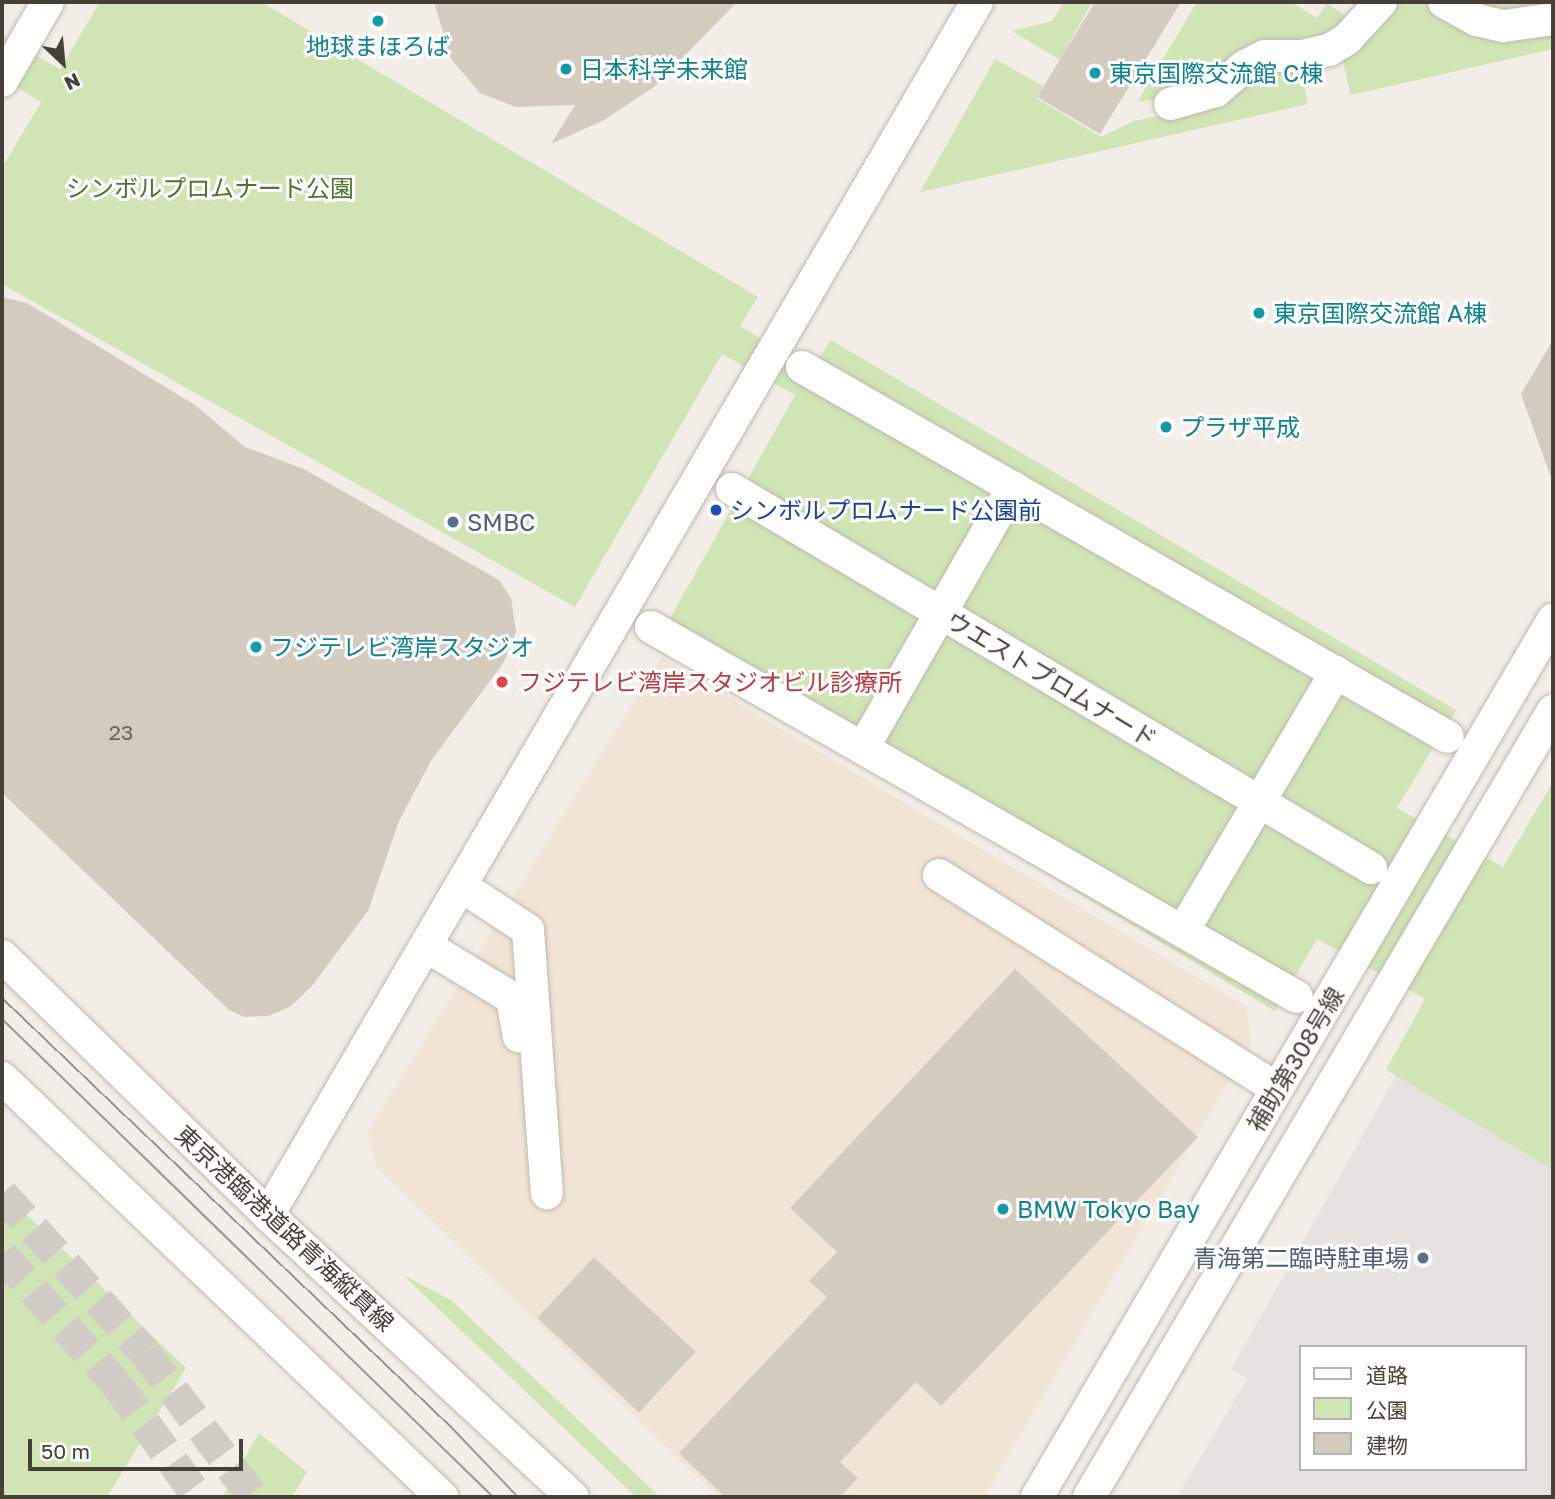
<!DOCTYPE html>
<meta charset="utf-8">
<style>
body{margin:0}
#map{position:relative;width:1555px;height:1499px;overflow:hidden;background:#f3efe8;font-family:"Golos Text","Noto Sans JP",sans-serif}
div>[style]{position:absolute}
.commercial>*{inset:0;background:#f3e5d5}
.green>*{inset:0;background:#d1e4b4}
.parking>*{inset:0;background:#e5e2e0}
.building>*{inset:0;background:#d4cbbf;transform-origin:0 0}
.minor-tunnel>*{height:32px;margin-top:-16px;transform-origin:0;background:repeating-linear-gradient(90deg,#d0ccc5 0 32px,transparent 0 48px)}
.roads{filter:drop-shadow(0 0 2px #beb7ac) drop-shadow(0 0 2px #beb7ac)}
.minor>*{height:32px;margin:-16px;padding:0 16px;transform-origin:16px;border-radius:16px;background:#fff}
.tram>*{height:2px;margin:-1px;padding:0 1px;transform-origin:1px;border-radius:1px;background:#979797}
.dots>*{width:19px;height:19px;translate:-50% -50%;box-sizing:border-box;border:4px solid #fff;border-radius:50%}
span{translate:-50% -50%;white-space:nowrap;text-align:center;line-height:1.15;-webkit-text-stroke:6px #fff;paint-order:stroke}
.number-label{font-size:21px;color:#6a6359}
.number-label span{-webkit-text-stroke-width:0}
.culture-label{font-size:24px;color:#0d838f}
.left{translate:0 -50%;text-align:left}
.park-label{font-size:24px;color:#4c742f}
.transit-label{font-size:24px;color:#164399}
.service-label{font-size:24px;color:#4e5e75}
.right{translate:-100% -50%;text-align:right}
.street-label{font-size:24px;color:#464037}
.health-label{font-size:24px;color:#be3a42}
.frame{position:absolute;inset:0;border:4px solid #464037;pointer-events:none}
.legend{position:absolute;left:1299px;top:1345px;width:228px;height:126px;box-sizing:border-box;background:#fff;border:2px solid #b5b3af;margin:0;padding:9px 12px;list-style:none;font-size:21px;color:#464037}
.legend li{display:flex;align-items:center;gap:14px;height:35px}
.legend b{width:35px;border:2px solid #b5b3af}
.north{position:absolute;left:28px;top:28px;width:70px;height:70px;-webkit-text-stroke:5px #fff;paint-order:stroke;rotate:154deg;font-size:19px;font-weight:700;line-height:28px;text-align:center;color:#464037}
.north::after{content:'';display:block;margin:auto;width:24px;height:32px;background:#464037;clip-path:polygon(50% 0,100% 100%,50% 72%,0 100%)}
.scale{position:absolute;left:28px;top:1439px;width:215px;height:32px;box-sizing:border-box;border:4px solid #464037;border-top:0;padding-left:9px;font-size:21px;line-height:24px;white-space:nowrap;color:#464037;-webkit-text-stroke:5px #fff;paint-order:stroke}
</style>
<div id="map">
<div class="commercial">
<div style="clip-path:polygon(661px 657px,1247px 1007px,1251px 1044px,984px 1497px,718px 1497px,377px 1168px,367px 1133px)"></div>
</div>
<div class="green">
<div style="clip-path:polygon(100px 2px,261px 2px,758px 297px,740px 326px,811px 370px,831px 340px,1456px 710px,1397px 808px,1503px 867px,1553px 782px,1553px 1170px,1386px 1070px,1425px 999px,1317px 939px,1275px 1011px,658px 640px,795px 395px,722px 354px,575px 607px,2px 284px,2px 168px,41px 102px,2px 78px,2px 36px,60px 69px)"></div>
<div style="clip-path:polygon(1064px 2px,1092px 2px,1060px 60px,1012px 31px,1052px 21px)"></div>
<div style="clip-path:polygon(1197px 2px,1291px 2px,1317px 18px,1327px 3px,1352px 20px,1338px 37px,1157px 100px,1138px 101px)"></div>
<div style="clip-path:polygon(1389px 2px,1426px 2px,1553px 26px,1553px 49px,1351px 95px,1340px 50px)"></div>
<div style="clip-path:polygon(1457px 2px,1553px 2px,1553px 12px,1525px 18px)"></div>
<div style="clip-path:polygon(995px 59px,1043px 86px,1036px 98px,1101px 137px,1134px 121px,1162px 115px,1242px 76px,1299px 62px,1308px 104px,920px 192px)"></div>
<div style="clip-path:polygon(2px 1191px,186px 1368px,107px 1497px,2px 1497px)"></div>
<div style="clip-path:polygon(403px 1275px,451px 1300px,660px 1497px,636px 1497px)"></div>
<div style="clip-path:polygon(259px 1433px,307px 1472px,292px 1497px,222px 1497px)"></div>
</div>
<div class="parking">
<div style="clip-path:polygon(evenodd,1396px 1076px,1553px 1170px,1553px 1497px,1177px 1497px,1247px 1379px,1231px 1369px,1396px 1076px,1301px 1347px,1525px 1347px,1525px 1469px,1301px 1469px,1301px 1347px)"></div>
</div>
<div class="building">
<div style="clip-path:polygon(434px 2px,737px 2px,654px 87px,604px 120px,551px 144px,575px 105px,516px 107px,480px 93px,451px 59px)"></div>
<div style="clip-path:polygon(1095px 2px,1181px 2px,1100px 134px,1037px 97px)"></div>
<div style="clip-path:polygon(2px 297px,27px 303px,195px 405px,245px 447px,304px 469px,499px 580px,511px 598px,516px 632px,504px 662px,431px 761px,399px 821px,368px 911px,312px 986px,291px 1006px,269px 1016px,244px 1017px,229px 1010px,2px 793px)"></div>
<div style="clip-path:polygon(1553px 340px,1553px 474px,1550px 475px,1521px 394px)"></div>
<div style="clip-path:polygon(1015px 969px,1198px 1137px,941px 1406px,916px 1382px,840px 1462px,858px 1478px,840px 1497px,725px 1497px,679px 1453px,827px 1297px,809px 1281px,837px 1252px,790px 1208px)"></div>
<div style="left:594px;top:1257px;width:139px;height:83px;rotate:43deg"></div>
</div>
<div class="minor-tunnel">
<div style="left:2px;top:1194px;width:214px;rotate:48deg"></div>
<div style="left:145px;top:1353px;width:180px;rotate:53.1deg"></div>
<div style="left:2px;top:1255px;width:174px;rotate:48.5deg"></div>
<div style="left:117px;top:1385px;width:138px;rotate:54.1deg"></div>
</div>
<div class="roads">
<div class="minor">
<div style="left:1444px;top:2px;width:38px;rotate:29deg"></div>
<div style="left:1477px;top:20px;width:28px;rotate:13deg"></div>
<div style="left:1504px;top:26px;width:49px;rotate:-8.1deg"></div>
<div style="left:2px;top:81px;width:91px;rotate:-59.8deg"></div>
<div style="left:1170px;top:104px;width:48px;rotate:-15.8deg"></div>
<div style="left:1216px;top:91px;width:38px;rotate:-41deg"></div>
<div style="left:1245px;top:66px;width:22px;rotate:-27deg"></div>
<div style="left:1265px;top:56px;width:37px"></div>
<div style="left:1302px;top:56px;width:28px;rotate:-13deg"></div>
<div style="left:1329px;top:50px;width:21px;rotate:-31deg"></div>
<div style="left:1347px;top:39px;width:50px;rotate:-47.4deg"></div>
<div style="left:802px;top:367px;width:744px;rotate:29.8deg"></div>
<div style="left:732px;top:489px;width:743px;rotate:30.67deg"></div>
<div style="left:651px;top:627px;width:744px;rotate:29.8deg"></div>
<div style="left:863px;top:748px;width:301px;rotate:-60.1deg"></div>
<div style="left:939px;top:875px;width:400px;rotate:32.3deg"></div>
<div style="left:461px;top:886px;width:80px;rotate:33.3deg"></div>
<div style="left:528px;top:930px;width:264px;rotate:85.9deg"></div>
<div style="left:1183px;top:931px;width:301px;rotate:-59.4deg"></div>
<div style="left:426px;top:946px;width:100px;rotate:31.2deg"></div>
<div style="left:512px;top:998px;width:39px;rotate:80deg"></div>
<div style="left:2px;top:956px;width:371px;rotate:44.2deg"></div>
<div style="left:268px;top:1215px;width:415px;rotate:42.8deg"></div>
<div style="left:2px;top:1078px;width:608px;rotate:43.6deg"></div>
<div style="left:268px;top:1215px;width:1405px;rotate:-59.69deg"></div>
<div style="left:1037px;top:1497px;width:1018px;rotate:-59.53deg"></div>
<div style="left:1089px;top:1497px;width:913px;rotate:-59.45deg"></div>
</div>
</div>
<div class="tram">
<div style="left:2px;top:998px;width:621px;rotate:43.7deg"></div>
<div style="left:451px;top:1427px;width:97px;rotate:46.3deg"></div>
<div style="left:2px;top:1019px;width:685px;rotate:44.23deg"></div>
</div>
<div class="dots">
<div style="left:378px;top:21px;background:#0f9aa8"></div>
<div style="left:566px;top:69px;background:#0f9aa8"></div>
<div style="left:1095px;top:73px;background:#0f9aa8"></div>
<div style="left:1259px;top:313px;background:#0f9aa8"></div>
<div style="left:1166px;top:427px;background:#0f9aa8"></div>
<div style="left:716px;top:510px;background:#1a4fb4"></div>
<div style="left:453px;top:522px;background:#5c6f8a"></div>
<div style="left:256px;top:647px;background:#0f9aa8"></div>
<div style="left:502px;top:682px;background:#e0444e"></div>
<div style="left:1003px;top:1209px;background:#0f9aa8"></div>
<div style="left:1423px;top:1258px;background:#5c6f8a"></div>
</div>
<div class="number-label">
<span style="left:121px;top:732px">23</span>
</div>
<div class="culture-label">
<span style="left:378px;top:46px">地球まほろば</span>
<span class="left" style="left:580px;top:69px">日本科学未来館</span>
<span class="left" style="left:1109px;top:73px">東京国際交流館 C棟</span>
<span class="left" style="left:1273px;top:313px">東京国際交流館 A棟</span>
<span class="left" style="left:1180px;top:427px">プラザ平成</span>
<span class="left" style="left:270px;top:647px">フジテレビ湾岸スタジオ</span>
<span class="left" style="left:1017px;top:1209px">BMW Tokyo Bay</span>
</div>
<div class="park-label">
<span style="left:210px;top:188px">シンボルプロムナード公園</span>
</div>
<div class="transit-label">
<span class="left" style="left:730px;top:510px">シンボルプロムナード公園前</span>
</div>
<div class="service-label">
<span class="left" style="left:467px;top:522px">SMBC</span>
<span class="right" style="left:1409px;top:1258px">青海第二臨時駐車場</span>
</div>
<div class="street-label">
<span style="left:1052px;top:679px;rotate:31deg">ウエストプロムナード</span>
<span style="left:1295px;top:1059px;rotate:-59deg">補助第308号線</span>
<span style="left:285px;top:1228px;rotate:43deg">東京港臨港道路青海縦貫線</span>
</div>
<div class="health-label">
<span class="left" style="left:518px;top:682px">フジテレビ湾岸スタジオビル診療所</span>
</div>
<div class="frame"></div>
<ul class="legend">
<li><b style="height:9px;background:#fff"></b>道路</li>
<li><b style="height:19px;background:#d1e4b4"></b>公園</li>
<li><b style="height:19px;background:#d4cbbf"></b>建物</li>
</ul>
<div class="north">N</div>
<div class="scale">50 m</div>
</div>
